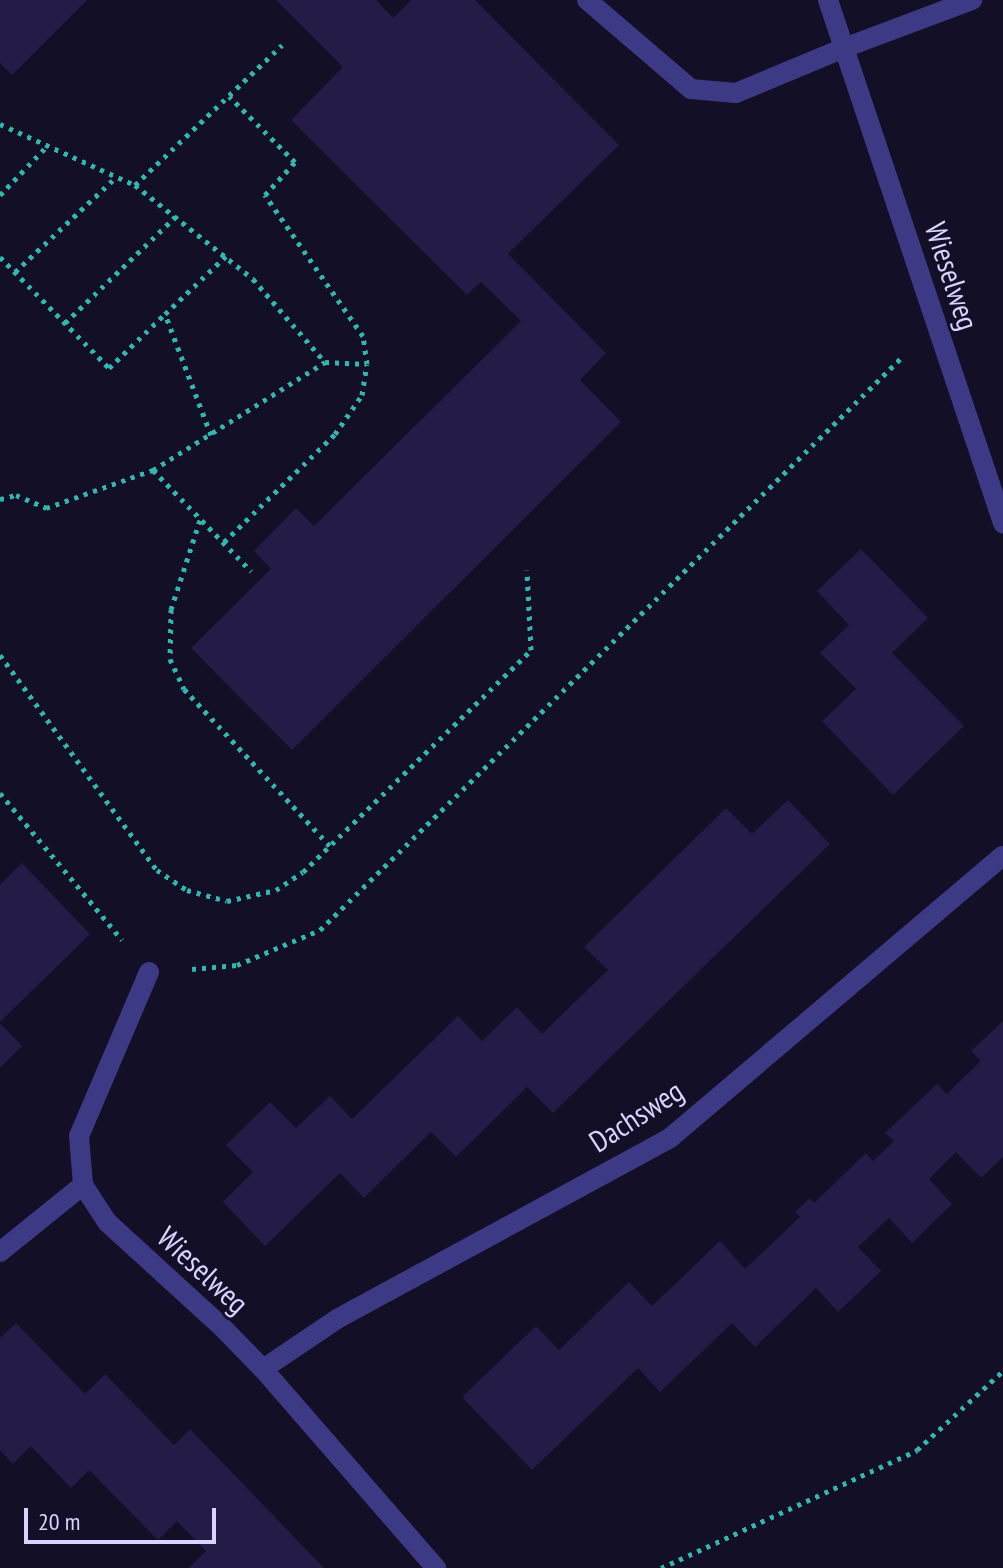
<!DOCTYPE html>
<style>
body{margin:0}
#map{position:relative;width:1003px;height:1568px;overflow:hidden;background:#130f26;font-family:"PT Sans Narrow",sans-serif}
div>[style]{position:absolute}
.building>*{inset:0;background:#241b47}
.path>*{height:5px;margin-top:-2.5px;transform-origin:0;background:repeating-linear-gradient(90deg,#2fb8b0 0 4px,transparent 0 10px)}
.service>*{height:20px;margin:-10px;padding:0 10px;transform-origin:10px;border-radius:10px;background:#3d3a85}
.minor>*{height:20px;margin:-10px;padding:0 10px;transform-origin:10px;border-radius:10px;background:#3d3a85}
span{translate:-50% -50%;white-space:nowrap;text-align:center;line-height:1.15;-webkit-text-stroke:6px #130f26;paint-order:stroke}
.street-label{font-size:30px;color:#d9d4ff}
.scale{position:absolute;left:24px;top:1508px;width:192px;height:36px;box-sizing:border-box;border:4px solid #d9d4ff;border-top:0;padding-left:10px;font-size:24px;line-height:28px;white-space:nowrap;color:#d9d4ff;-webkit-text-stroke:6px #130f26;paint-order:stroke}
</style>
<div id="map">
<div class="building">
<div style="clip-path:polygon(0 0,87px 0,12px 75px,0 63px)"></div>
<div style="clip-path:polygon(276px 0,376px 0,393px 18px,411px 0,475px 0,619px 145px,508px 254px,606px 353px,580px 380px,621px 422px,292px 750px,191px 648px,271px 569px,254px 551px,296px 508px,314px 526px,521px 321px,481px 282px,467px 295px,291px 120px,343px 67px)"></div>
<div style="clip-path:polygon(861px 549px,928px 618px,892px 653px,964px 726px,893px 795px,822px 721px,856px 689px,820px 653px,849px 625px,817px 591px)"></div>
<div style="clip-path:polygon(788px 800px,830px 844px,553px 1113px,527px 1087px,456px 1157px,431px 1132px,364px 1198px,340px 1173px,265px 1246px,223px 1202px,253px 1172px,226px 1145px,270px 1102px,296px 1128px,330px 1096px,352px 1119px,458px 1016px,482px 1041px,517px 1007px,542px 1034px,608px 970px,584px 947px,726px 808px,752px 834px)"></div>
<div style="clip-path:polygon(22px 863px,90px 934px,0 1022px,0 885px)"></div>
<div style="clip-path:polygon(1003px 1021px,1003px 1157px,981px 1178px,956px 1152px,929px 1179px,952px 1204px,912px 1243px,889px 1218px,858px 1247px,881px 1271px,838px 1312px,816px 1288px,755px 1347px,732px 1323px,660px 1392px,638px 1368px,532px 1470px,462px 1397px,536px 1326px,559px 1350px,629px 1282px,652px 1306px,720px 1241px,745px 1269px,800px 1217px,795px 1212px,810px 1198px,814px 1203px,866px 1153px,873px 1161px,894px 1141px,885px 1133px,937px 1084px,947px 1094px,963px 1078px,981px 1061px,971px 1051px)"></div>
<div style="clip-path:polygon(0 1023px,22px 1046px,0 1068px)"></div>
<div style="clip-path:polygon(16px 1323px,85px 1394px,105px 1374px,174px 1445px,190px 1429px,324px 1568px,189px 1568px,206px 1551px,177px 1521px,158px 1540px,89px 1470px,71px 1488px,31px 1446px,13px 1464px,0 1450px,0 1338px)"></div>
</div>
<div class="path">
<div style="left:0;top:124px;width:148px;rotate:24.3deg"></div>
<div style="left:135px;top:185px;width:151px;rotate:38.5deg"></div>
<div style="left:253px;top:279px;width:110px;rotate:49.1deg"></div>
<div style="left:135px;top:185px;width:203px;rotate:-43.6deg"></div>
<div style="left:0;top:195px;width:68px;rotate:-46.2deg"></div>
<div style="left:0;top:257px;width:156px;rotate:45.5deg"></div>
<div style="left:109px;top:368px;width:78px;rotate:-44deg"></div>
<div style="left:15px;top:272px;width:139px;rotate:-43.2deg"></div>
<div style="left:65px;top:323px;width:153px;rotate:-43.9deg"></div>
<div style="left:211px;top:435px;width:129px;rotate:-110.8deg"></div>
<div style="left:165px;top:314px;width:84px;rotate:-43.6deg"></div>
<div style="left:153px;top:470px;width:141px;rotate:45.9deg"></div>
<div style="left:0;top:499px;width:16px;rotate:-14deg"></div>
<div style="left:16px;top:495px;width:33px;rotate:23deg"></div>
<div style="left:46px;top:508px;width:114px;rotate:-19.6deg"></div>
<div style="left:153px;top:470px;width:203px;rotate:-32.1deg"></div>
<div style="left:325px;top:362px;width:41px;rotate:2.8deg"></div>
<div style="left:200px;top:520px;width:94px;rotate:108deg"></div>
<div style="left:171px;top:609px;width:50px;rotate:91.1deg"></div>
<div style="left:170px;top:659px;width:33px;rotate:65deg"></div>
<div style="left:184px;top:689px;width:214px;rotate:47.1deg"></div>
<div style="left:224px;top:542px;width:155px;rotate:-44.2deg"></div>
<div style="left:335px;top:434px;width:47px;rotate:-55.3deg"></div>
<div style="left:362px;top:395px;width:31px;rotate:-81deg"></div>
<div style="left:367px;top:364px;width:28px;rotate:-98deg"></div>
<div style="left:363px;top:336px;width:172px;rotate:-124.8deg"></div>
<div style="left:265px;top:195px;width:45px;rotate:-47.7deg"></div>
<div style="left:295px;top:162px;width:93px;rotate:-135deg"></div>
<div style="left:0;top:655px;width:266px;rotate:53.9deg"></div>
<div style="left:157px;top:870px;width:36px;rotate:34deg"></div>
<div style="left:187px;top:890px;width:41px;rotate:15.4deg"></div>
<div style="left:227px;top:901px;width:50px;rotate:-12.7deg"></div>
<div style="left:276px;top:890px;width:32px;rotate:-34deg"></div>
<div style="left:303px;top:872px;width:318px;rotate:-44.2deg"></div>
<div style="left:531px;top:650px;width:80px;rotate:-92.9deg"></div>
<div style="left:0;top:793px;width:191px;rotate:50.3deg"></div>
<div style="left:192px;top:969px;width:45px;rotate:-5.1deg"></div>
<div style="left:237px;top:965px;width:90px;rotate:-22.9deg"></div>
<div style="left:320px;top:930px;width:815px;rotate:-44.55deg"></div>
<div style="left:661px;top:1568px;width:282px;rotate:-24.7deg"></div>
<div style="left:917px;top:1450px;width:117px;rotate:-42.6deg"></div>
</div>
<div class="service">
<div style="left:587px;top:0;width:137px;rotate:40.6deg"></div>
<div style="left:691px;top:89px;width:45px;rotate:5.1deg"></div>
<div style="left:736px;top:93px;width:117px;rotate:-22.6deg"></div>
<div style="left:0;top:1252px;width:107px;rotate:-38.9deg"></div>
</div>
<div class="minor">
<div style="left:828px;top:0;width:552px;rotate:71.5deg"></div>
<div style="left:844px;top:48px;width:137px;rotate:-20.6deg"></div>
<div style="left:149px;top:972px;width:178px;rotate:113.1deg"></div>
<div style="left:79px;top:1136px;width:49px;rotate:85.3deg"></div>
<div style="left:83px;top:1185px;width:44px;rotate:57deg"></div>
<div style="left:107px;top:1222px;width:154px;rotate:42.4deg"></div>
<div style="left:221px;top:1326px;width:60px;rotate:45.7deg"></div>
<div style="left:263px;top:1369px;width:264px;rotate:49deg"></div>
<div style="left:263px;top:1369px;width:89px;rotate:-34deg"></div>
<div style="left:337px;top:1319px;width:379px;rotate:-28.5deg"></div>
<div style="left:670px;top:1138px;width:436px;rotate:-40.3deg"></div>
</div>
<div class="street-label">
<span style="left:952px;top:276px;rotate:72deg">Wieselweg</span>
<span style="left:636px;top:1116px;rotate:-33deg">Dachsweg</span>
<span style="left:203px;top:1270px;rotate:43deg">Wieselweg</span>
</div>
<div class="scale">20 m</div>
</div>
